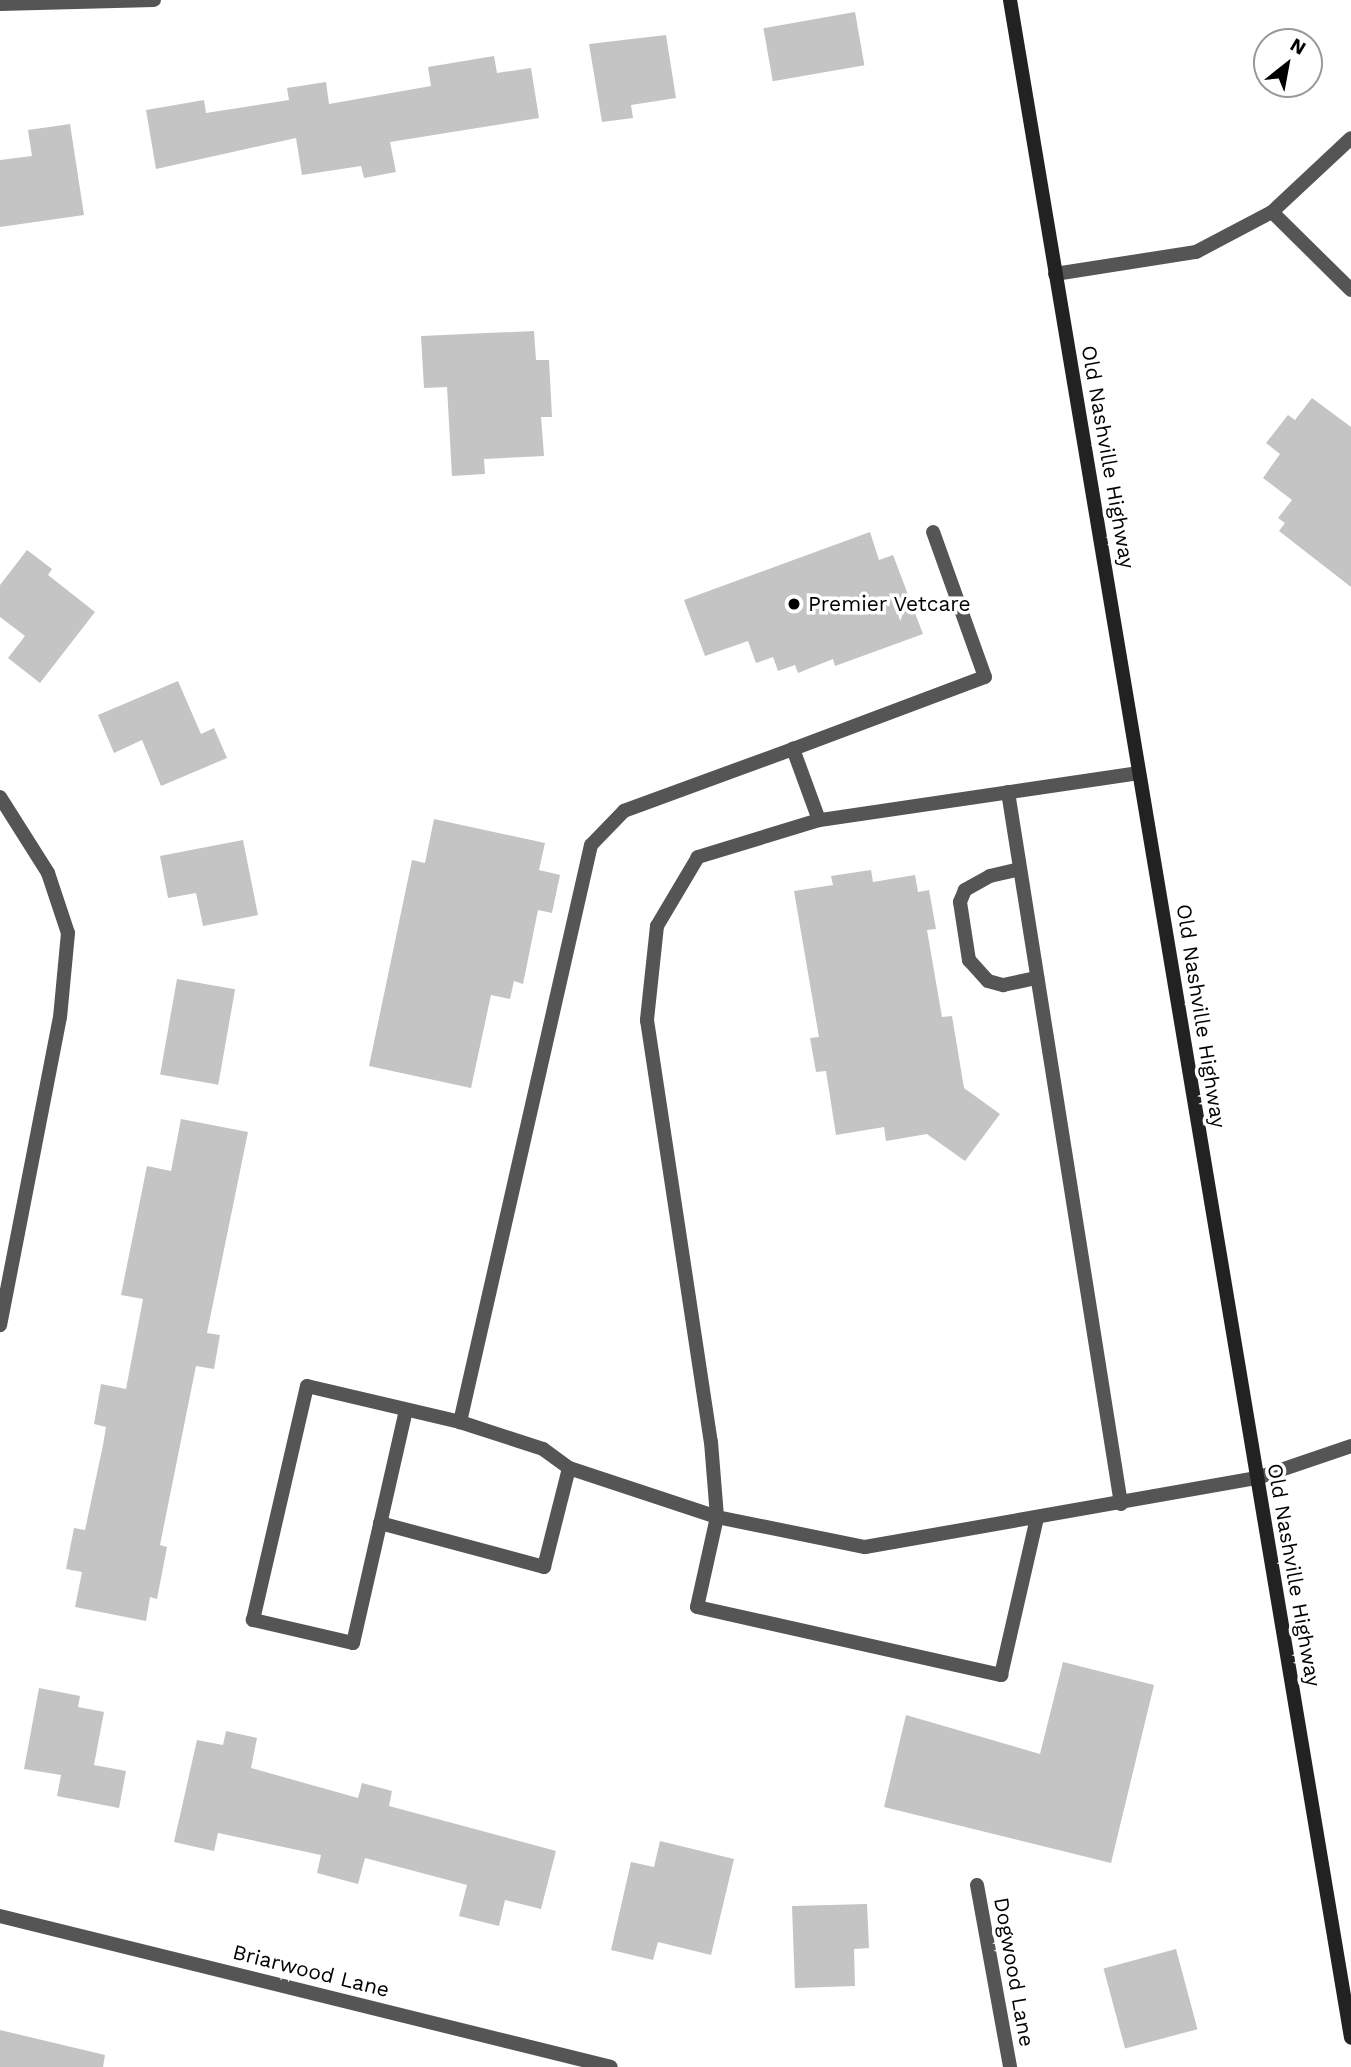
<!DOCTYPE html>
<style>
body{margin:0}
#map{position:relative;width:1351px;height:2067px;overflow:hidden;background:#fff;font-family:"Work Sans",sans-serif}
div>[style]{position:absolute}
.building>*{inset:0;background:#c4c4c4;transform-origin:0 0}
.lane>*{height:14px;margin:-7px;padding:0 7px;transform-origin:7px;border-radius:7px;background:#555}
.street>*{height:14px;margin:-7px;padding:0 7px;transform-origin:7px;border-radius:7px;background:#555}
.secondary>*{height:14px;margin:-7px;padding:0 7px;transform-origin:7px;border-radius:7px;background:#222}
.dots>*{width:19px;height:19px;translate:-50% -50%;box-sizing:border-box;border:4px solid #fff;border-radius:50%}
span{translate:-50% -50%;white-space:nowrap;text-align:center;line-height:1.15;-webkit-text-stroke:7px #fff;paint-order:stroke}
.street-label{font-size:21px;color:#000}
.poi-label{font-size:21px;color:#000}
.left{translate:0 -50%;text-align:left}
.north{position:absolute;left:1253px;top:28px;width:70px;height:70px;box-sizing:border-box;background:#fff;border:2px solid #999;border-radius:50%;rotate:31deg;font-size:19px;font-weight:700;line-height:28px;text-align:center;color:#000}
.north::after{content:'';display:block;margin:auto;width:24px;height:32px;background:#000;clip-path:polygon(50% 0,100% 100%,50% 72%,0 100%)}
</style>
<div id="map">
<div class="building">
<div style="left:855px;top:12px;width:54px;height:93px;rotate:80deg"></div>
<div style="clip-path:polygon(666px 35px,676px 98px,631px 105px,633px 118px,602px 122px,589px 44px)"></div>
<div style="clip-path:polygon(494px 56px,497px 73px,531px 68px,539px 118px,390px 142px,396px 172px,364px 178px,361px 166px,302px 175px,296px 138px,156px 169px,146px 110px,204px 100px,206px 113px,289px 100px,287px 88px,326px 82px,329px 104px,431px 86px,428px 67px)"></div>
<div style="clip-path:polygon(70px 124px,84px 215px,0 227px,0 160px,32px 156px,28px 130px)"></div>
<div style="clip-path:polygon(534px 331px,536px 360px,549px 360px,552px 417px,541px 417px,544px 456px,484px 459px,485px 474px,452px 476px,447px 387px,424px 388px,421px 336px)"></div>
<div style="clip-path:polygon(1312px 398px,1351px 427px,1351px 587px,1279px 531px,1285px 523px,1278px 518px,1292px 500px,1263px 478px,1280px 454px,1266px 443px,1288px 415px,1295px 420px)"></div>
<div style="clip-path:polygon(870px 532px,879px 560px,893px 555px,923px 634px,835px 666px,833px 659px,798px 673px,795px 665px,778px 671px,773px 657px,756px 663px,748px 641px,705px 656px,684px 600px)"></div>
<div style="clip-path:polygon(27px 550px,52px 569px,48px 575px,95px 612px,40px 683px,8px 658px,25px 636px,0 617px,0 585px)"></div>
<div style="clip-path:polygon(178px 681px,201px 734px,214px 728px,227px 758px,161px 786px,142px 740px,114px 753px,98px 715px)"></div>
<div style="clip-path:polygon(434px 819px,545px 843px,539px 870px,560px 875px,552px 913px,538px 910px,523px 984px,514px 981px,510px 999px,491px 995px,471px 1088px,369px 1066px,412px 860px,425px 863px)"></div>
<div style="clip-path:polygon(243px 840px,258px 915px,203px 926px,196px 893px,168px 898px,160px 856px)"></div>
<div style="clip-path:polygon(871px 870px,873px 882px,915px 875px,918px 892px,929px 890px,936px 929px,927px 930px,942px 1017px,952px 1016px,964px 1088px,1000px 1114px,965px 1161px,927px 1134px,886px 1141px,884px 1127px,836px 1135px,826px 1071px,816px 1072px,810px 1038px,819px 1037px,794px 891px,833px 885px,831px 876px)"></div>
<div style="left:177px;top:979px;width:59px;height:97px;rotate:10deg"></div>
<div style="clip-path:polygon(181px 1119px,248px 1132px,207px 1333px,220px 1335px,214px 1369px,196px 1366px,160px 1545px,167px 1547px,157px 1599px,150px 1597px,146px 1621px,75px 1607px,82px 1572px,66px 1569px,74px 1528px,85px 1530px,103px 1445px,106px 1427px,94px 1424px,101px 1384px,126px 1389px,143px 1299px,121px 1295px,147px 1166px,171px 1171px)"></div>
<div style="clip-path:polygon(1063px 1662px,1154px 1685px,1111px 1863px,884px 1807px,906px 1715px,1040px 1754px)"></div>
<div style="clip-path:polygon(39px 1688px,80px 1696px,78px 1707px,104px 1712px,94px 1765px,126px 1771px,119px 1808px,57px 1796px,61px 1775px,24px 1769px)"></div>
<div style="clip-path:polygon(226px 1731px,257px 1738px,251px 1768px,358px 1798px,362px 1783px,392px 1791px,389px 1806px,556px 1851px,541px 1909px,505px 1900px,499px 1926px,459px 1916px,467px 1885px,365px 1858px,358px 1884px,317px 1873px,321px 1855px,218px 1833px,214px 1851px,174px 1842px,197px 1740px,223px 1745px)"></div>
<div style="clip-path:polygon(660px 1841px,734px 1859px,711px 1955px,658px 1942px,653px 1960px,611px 1950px,631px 1862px,654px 1867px)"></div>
<div style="clip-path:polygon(867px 1904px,869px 1948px,854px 1949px,855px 1986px,795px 1988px,792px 1906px)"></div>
<div style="left:1176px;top:1949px;width:83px;height:75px;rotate:75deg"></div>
<div style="clip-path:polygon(0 2030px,105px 2055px,103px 2067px,0 2067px)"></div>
</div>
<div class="lane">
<div style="left:793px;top:749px;width:205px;rotate:-20.6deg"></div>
<div style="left:985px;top:677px;width:154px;rotate:-109.7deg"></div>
<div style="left:1139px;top:773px;width:323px;rotate:171.6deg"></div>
<div style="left:819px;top:820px;width:127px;rotate:163deg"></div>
<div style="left:698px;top:857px;width:80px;rotate:120.7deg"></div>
<div style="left:657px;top:926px;width:95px;rotate:96.1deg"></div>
<div style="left:647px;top:1020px;width:427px;rotate:81.4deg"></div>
<div style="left:711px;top:1442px;width:75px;rotate:85.4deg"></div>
<div style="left:717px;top:1517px;width:151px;rotate:11.5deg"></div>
<div style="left:865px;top:1547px;width:398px;rotate:-10deg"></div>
<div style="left:1008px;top:792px;width:721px;rotate:80.98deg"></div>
<div style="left:819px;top:820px;width:76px;rotate:-110.1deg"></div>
<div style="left:793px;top:749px;width:180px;rotate:159.9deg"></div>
<div style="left:624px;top:811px;width:47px;rotate:134.1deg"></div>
<div style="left:591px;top:845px;width:592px;rotate:102.79deg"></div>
<div style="left:460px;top:1422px;width:87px;rotate:18deg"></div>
<div style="left:543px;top:1449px;width:32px;rotate:36deg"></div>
<div style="left:569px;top:1468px;width:156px;rotate:18.3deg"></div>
<div style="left:717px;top:1517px;width:92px;rotate:102.5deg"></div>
<div style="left:697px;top:1607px;width:312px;rotate:12.6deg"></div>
<div style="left:1001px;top:1675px;width:161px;rotate:-77.1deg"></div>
<div style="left:1020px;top:869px;width:31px;rotate:167deg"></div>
<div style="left:990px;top:876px;width:29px;rotate:151deg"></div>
<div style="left:965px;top:890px;width:13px;rotate:113deg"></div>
<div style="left:960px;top:902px;width:59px;rotate:81.2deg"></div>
<div style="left:969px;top:960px;width:28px;rotate:48deg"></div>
<div style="left:988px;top:981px;width:16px;rotate:15deg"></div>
<div style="left:1003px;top:985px;width:35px;rotate:-12deg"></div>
<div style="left:406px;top:1410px;width:239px;rotate:102.8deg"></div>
<div style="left:353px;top:1643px;width:103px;rotate:-167deg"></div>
<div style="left:253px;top:1620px;width:240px;rotate:-77deg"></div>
<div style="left:307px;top:1386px;width:157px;rotate:13.2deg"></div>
<div style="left:380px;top:1523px;width:170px;rotate:15deg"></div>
<div style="left:544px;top:1567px;width:102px;rotate:-75.8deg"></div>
</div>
<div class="street">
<div style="left:0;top:4px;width:154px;rotate:-1.5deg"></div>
<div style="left:1272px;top:212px;width:111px;rotate:44.6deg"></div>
<div style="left:1055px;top:274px;width:143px;rotate:-8.9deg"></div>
<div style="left:1196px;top:252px;width:86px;rotate:-27.8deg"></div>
<div style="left:1272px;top:212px;width:108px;rotate:-43.1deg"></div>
<div style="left:0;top:797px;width:90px;rotate:57.7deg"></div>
<div style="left:48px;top:873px;width:63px;rotate:71.6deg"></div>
<div style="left:68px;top:933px;width:84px;rotate:95.4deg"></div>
<div style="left:60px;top:1017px;width:314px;rotate:101deg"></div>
<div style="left:1257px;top:1478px;width:99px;rotate:-18.8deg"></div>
<div style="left:977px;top:1885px;width:185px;rotate:79.7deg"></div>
<div style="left:0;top:1916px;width:629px;rotate:13.88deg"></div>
</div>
<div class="secondary">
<div style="left:1010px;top:0;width:2066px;rotate:80.5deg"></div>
</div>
<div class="dots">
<div style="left:794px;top:604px;background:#000"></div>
</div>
<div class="street-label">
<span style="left:1108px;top:457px;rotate:80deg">Old Nashville Highway</span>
<span style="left:1201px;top:1016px;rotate:81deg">Old Nashville Highway</span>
<span style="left:1294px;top:1575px;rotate:80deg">Old Nashville Highway</span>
<span style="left:311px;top:1971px;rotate:14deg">Briarwood Lane</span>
<span style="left:1014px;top:1972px;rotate:80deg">Dogwood Lane</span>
</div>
<div class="poi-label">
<span class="left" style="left:808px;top:604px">Premier Vetcare</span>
</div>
<div class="north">N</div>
</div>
